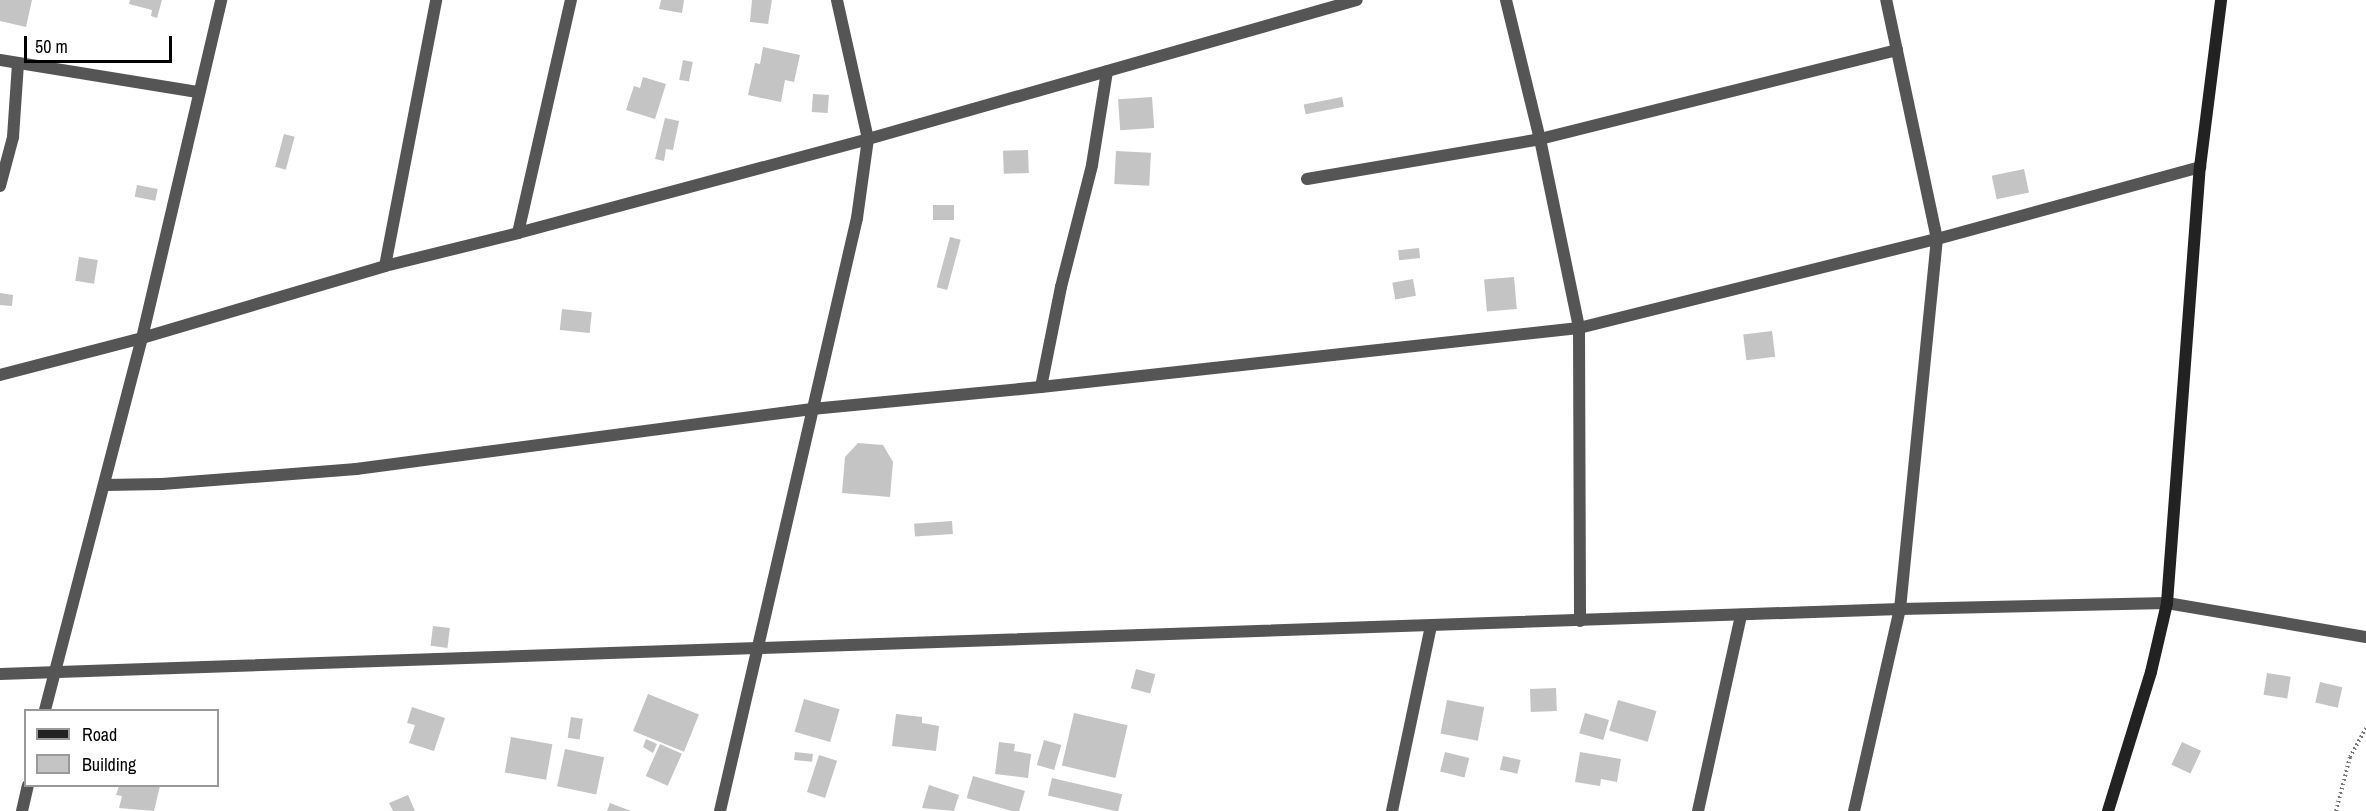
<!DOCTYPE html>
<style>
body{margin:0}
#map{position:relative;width:2366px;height:811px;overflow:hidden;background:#fff;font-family:"Archivo Narrow",sans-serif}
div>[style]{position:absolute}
.building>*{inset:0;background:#c4c4c4;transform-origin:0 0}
.path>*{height:4px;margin-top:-2px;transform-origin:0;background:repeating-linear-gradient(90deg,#777 0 1.5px,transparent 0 4.5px)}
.street>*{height:12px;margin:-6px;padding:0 6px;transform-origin:6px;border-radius:6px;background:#555}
.secondary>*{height:12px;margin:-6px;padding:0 6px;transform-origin:6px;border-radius:6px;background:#222}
span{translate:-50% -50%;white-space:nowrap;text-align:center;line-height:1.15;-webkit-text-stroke:4.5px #fff;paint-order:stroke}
.legend{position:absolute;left:24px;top:709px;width:195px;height:78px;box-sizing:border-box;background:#fff;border:2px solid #999;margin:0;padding:8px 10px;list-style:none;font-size:18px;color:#000}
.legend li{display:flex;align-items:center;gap:12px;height:30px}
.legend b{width:30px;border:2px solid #999}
.scale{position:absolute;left:24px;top:36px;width:148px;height:27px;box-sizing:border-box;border:3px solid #000;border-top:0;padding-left:8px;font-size:18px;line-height:21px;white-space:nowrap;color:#000;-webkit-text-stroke:4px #fff;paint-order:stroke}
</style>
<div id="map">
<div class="building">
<div style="clip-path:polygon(0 0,32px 0,26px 27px,0 21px)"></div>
<div style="clip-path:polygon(130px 0,162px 0,157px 18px,151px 16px,152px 10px,129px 4px)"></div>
<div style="clip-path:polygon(661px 0,684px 0,682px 13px,659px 9px)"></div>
<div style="clip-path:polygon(752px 0,772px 0,768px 24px,750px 22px)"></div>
<div style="clip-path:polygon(763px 47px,800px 55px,794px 82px,785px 80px,781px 102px,748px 95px,755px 63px,760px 64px)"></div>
<div style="left:683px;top:60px;width:10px;height:20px;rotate:11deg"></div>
<div style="clip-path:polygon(643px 77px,666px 84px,655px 119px,626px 110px,634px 86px,640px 88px)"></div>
<div style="left:813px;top:94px;width:16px;height:18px;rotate:4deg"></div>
<div style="left:1152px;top:97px;width:31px;height:34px;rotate:86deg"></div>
<div style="left:1342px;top:97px;width:10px;height:39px;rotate:79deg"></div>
<div style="clip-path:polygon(665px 118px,679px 121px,673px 150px,666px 149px,664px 161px,655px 159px)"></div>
<div style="left:284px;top:134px;width:11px;height:34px;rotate:15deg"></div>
<div style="left:1028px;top:150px;width:23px;height:25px;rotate:88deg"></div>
<div style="left:1116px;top:151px;width:35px;height:33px;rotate:3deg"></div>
<div style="left:2024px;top:169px;width:24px;height:33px;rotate:78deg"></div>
<div style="left:137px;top:185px;width:21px;height:12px;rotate:11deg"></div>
<div style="left:954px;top:205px;width:15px;height:21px;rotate:90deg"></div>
<div style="left:950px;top:237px;width:11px;height:52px;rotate:15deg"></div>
<div style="left:1419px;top:248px;width:10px;height:21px;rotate:84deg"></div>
<div style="left:79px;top:257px;width:19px;height:24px;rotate:9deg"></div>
<div style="left:1514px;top:277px;width:32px;height:30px;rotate:85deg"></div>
<div style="left:1413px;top:279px;width:17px;height:21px;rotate:80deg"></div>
<div style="clip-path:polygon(0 293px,13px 295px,12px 306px,0 305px)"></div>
<div style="left:562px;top:309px;width:30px;height:21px;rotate:6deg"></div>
<div style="left:1772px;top:331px;width:26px;height:29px;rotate:83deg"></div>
<div style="clip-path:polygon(858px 443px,883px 445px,893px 462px,890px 497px,842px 493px,845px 457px)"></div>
<div style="left:952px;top:521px;width:13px;height:38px;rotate:86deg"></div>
<div style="left:433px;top:626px;width:17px;height:20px;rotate:7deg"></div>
<div style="left:1136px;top:669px;width:20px;height:20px;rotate:15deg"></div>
<div style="left:2267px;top:673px;width:24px;height:22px;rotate:9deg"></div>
<div style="left:2320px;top:682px;width:23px;height:21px;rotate:13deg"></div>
<div style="left:1556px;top:688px;width:23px;height:26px;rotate:88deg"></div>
<div style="left:648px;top:694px;width:55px;height:40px;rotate:22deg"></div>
<div style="left:804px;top:699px;width:37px;height:34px;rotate:16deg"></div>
<div style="left:1447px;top:700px;width:38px;height:34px;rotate:11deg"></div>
<div style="left:1618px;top:700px;width:40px;height:32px;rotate:16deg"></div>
<div style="clip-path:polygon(412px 707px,445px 718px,434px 751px,409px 743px,415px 725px,407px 723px)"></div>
<div style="left:1074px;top:713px;width:55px;height:54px;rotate:13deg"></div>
<div style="left:1585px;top:713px;width:25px;height:21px;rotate:16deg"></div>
<div style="clip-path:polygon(896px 714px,922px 717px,922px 723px,939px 726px,936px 751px,892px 746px)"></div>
<div style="left:571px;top:717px;width:12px;height:21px;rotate:9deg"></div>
<div style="left:511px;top:737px;width:42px;height:36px;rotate:10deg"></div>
<div style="clip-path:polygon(646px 739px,657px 744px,653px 753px,643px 747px)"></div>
<div style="left:1044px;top:740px;width:18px;height:26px;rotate:16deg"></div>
<div style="clip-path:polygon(999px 742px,1015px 744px,1014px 751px,1031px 754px,1028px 778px,995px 774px)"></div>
<div style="left:2182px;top:742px;width:21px;height:25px;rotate:25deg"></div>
<div style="left:660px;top:744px;width:24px;height:35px;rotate:24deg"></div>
<div style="left:565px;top:749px;width:40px;height:38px;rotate:12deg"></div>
<div style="left:795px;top:752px;width:18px;height:8px;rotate:6deg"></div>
<div style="left:1445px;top:752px;width:25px;height:20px;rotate:14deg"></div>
<div style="clip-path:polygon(1580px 752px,1621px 759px,1617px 782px,1601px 779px,1600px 786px,1575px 782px)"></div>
<div style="left:819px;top:755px;width:19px;height:39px;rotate:18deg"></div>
<div style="left:1503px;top:756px;width:18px;height:14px;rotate:13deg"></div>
<div style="left:973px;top:776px;width:54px;height:23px;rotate:16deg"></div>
<div style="left:1052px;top:778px;width:72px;height:18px;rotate:13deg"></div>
<div style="clip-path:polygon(929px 785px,959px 795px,954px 811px,922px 808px)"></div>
<div style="clip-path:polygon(119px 786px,160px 786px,154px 811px,119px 808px,122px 796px,116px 795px)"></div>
<div style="clip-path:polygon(408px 795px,415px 811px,393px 811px,389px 803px)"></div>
<div style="clip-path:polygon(610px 803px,631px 811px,607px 811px)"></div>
</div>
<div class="path">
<div style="left:2336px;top:811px;width:56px;rotate:-75.5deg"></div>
<div style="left:2350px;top:757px;width:33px;rotate:-61deg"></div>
</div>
<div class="street">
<div style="left:1506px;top:0;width:143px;rotate:76.3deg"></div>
<div style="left:1540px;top:139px;width:193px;rotate:78.3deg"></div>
<div style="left:1579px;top:328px;width:293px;rotate:89.8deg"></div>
<div style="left:0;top:60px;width:200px;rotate:9.2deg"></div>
<div style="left:1307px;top:179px;width:236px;rotate:-9.7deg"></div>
<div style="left:1540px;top:139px;width:368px;rotate:-14deg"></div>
<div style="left:0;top:186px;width:51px;rotate:-75.1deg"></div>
<div style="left:13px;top:137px;width:74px;rotate:-86.1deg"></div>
<div style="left:518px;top:233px;width:239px;rotate:-77.2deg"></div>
<div style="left:385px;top:266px;width:271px;rotate:-79.1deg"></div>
<div style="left:0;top:375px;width:147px;rotate:-14.6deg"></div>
<div style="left:142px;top:338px;width:253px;rotate:-16.5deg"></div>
<div style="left:385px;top:266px;width:137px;rotate:-13.9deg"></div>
<div style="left:518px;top:233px;width:362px;rotate:-15deg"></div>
<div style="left:868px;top:139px;width:508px;rotate:-15.87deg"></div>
<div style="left:1041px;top:387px;width:102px;rotate:-78.7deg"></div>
<div style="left:1061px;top:287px;width:126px;rotate:-75.7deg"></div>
<div style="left:1092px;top:165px;width:95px;rotate:-80.9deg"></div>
<div style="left:104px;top:485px;width:58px;rotate:-1deg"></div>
<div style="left:162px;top:484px;width:195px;rotate:-4.4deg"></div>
<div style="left:356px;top:469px;width:460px;rotate:-7.5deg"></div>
<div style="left:812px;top:409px;width:230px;rotate:-5.5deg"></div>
<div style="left:1041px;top:387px;width:541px;rotate:-6.26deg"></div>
<div style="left:1579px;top:328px;width:369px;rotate:-14deg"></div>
<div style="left:1937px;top:239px;width:273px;rotate:-15.3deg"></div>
<div style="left:0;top:674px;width:1901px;rotate:-1.96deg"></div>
<div style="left:1900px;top:609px;width:267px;rotate:-1.3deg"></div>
<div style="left:2167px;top:603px;width:202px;rotate:9.7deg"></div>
<div style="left:45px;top:710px;width:384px;rotate:-75.4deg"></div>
<div style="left:142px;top:338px;width:347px;rotate:-76.8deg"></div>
<div style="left:22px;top:811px;width:26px;rotate:-77deg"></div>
<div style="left:720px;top:811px;width:609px;rotate:-76.99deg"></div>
<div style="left:857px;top:218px;width:80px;rotate:-82.1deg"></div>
<div style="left:868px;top:139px;width:142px;rotate:-102.6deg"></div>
<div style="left:1392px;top:811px;width:189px;rotate:-78.1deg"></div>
<div style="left:1698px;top:811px;width:201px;rotate:-77.6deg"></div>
<div style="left:1854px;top:811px;width:207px;rotate:-77.2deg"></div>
<div style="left:1900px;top:609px;width:372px;rotate:-84.3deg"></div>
<div style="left:1937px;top:239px;width:244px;rotate:-102deg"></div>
</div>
<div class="secondary">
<div style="left:2108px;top:811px;width:145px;rotate:-72.8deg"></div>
<div style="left:2151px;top:672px;width:71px;rotate:-76.9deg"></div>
<div style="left:2167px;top:603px;width:437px;rotate:-85.7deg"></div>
<div style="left:2200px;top:167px;width:168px;rotate:-82.8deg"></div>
</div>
<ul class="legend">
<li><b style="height:8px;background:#222"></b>Road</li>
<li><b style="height:16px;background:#c4c4c4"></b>Building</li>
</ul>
<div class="scale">50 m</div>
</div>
